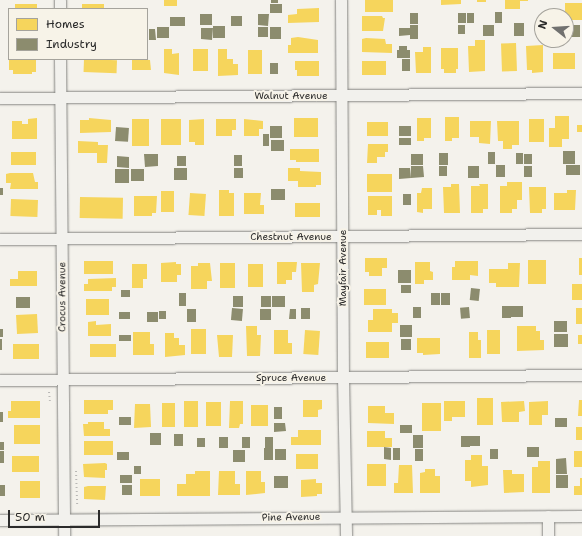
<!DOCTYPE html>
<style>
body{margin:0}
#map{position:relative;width:582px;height:536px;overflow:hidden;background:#f4f2ec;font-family:"Shantell Sans",sans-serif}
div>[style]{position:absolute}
.homes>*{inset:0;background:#f6d55c;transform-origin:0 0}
.industry>*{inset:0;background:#8c8c6e;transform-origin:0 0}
.path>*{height:2px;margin-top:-1px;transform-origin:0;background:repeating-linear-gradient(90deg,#b8b7b5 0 1px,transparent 0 4px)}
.roads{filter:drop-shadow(0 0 1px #858582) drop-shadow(0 0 1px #858582)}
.minor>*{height:11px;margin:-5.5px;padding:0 5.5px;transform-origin:5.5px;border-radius:5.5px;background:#f2f1ed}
span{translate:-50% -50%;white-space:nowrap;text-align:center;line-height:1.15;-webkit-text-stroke:4px #f7f3e8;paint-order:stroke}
.street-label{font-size:10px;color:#2b2b2b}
.legend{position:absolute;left:8px;top:8px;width:140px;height:52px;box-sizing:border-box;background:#f7f3e8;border:1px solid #a5a39c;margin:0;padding:5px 7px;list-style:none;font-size:12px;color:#2b2b2b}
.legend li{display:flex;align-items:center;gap:8px;height:20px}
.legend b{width:20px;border:1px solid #a5a39c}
.north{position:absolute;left:534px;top:8px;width:40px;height:40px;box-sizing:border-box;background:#f7f3e8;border:1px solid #a5a39c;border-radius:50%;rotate:287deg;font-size:11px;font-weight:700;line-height:16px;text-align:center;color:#2b2b2b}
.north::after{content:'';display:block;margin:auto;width:14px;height:18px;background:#71716f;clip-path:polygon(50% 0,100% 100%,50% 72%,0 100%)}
.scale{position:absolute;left:8px;top:510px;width:92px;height:18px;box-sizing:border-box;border:2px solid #2b2b2b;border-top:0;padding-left:5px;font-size:12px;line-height:14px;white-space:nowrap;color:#2b2b2b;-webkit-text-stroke:3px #f7f3e8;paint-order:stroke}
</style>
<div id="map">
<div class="homes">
<div style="left:164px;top:0;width:13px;height:6px"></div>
<div style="left:365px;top:0;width:28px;height:12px"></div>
<div style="clip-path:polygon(441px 0,461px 0,461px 4px,441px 5px)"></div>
<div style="left:477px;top:0;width:9px;height:2px"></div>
<div style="clip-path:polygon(505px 0,528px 0,528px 1px,520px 1px,520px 9px,505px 9px)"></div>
<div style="left:582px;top:3px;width:17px;height:17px;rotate:90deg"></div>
<div style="left:15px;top:4px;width:22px;height:5px"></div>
<div style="left:82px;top:4px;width:22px;height:5px"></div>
<div style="clip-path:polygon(319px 8px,319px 22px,288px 23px,288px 15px,297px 14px,297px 9px)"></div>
<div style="clip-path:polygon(362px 16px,382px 16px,383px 18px,385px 18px,383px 31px,362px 31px)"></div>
<div style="clip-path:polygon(298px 37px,318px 40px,318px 53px,288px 53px,288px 45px,291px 45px,291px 38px)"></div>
<div style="clip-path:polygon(366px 38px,385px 39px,386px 44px,392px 44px,392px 53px,362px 52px,362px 39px)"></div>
<div style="clip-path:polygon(475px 40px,485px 40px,485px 71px,469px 72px,468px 46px,475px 46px)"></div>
<div style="left:516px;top:43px;width:28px;height:15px;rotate:88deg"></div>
<div style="clip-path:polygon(543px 45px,543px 72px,532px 73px,532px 70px,527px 70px,526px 46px)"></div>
<div style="clip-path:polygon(423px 47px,431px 47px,431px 73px,416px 73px,415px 52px,423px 52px)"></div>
<div style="clip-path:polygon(441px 48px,458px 48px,458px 69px,456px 69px,456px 73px,444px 73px,444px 69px,441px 69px)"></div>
<div style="clip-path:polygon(164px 49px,172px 49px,172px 54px,179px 53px,179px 75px,164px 73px)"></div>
<div style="left:193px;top:49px;width:15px;height:22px"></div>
<div style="clip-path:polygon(218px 49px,227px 49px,227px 59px,233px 59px,233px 64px,238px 64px,238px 75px,218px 76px)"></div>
<div style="left:248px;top:50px;width:14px;height:24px"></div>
<div style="left:553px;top:53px;width:22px;height:16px"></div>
<div style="clip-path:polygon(9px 59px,36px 60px,36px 72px,32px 72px,32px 74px,13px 74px,13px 70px,9px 70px)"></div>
<div style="left:84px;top:59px;width:33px;height:13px;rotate:2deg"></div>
<div style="clip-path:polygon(132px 59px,150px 60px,151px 70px,132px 70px)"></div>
<div style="clip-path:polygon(295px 61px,319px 61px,319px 76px,297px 76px,297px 70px,295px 70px)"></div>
<div style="left:362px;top:61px;width:24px;height:14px"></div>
<div style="clip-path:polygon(555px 116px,569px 116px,569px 139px,562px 139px,562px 147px,549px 147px,549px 128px,555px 128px)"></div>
<div style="clip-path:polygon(445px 117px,459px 117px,459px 138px,452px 138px,452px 141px,445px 141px)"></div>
<div style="clip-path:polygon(37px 118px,37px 139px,12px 139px,12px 121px,22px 121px,22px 124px,28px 124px,28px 119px)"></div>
<div style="clip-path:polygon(89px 118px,111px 120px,111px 132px,80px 133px,80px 120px,89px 120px)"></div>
<div style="left:294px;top:118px;width:24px;height:19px"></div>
<div style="clip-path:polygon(417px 118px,431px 118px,431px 138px,424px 138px,424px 141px,417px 141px)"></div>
<div style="left:132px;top:119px;width:17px;height:27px"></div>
<div style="left:161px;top:119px;width:20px;height:26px"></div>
<div style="clip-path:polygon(204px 119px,204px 145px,195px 145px,195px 142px,189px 142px,189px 120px)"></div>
<div style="clip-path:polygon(216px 119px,236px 119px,236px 130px,232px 130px,232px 136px,216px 136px)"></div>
<div style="clip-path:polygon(244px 119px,263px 121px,263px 129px,259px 129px,259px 136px,244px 136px)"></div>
<div style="left:529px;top:119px;width:15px;height:23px"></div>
<div style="clip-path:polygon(470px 121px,491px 121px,490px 144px,479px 143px,479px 137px,470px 137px)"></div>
<div style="clip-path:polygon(497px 121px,519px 121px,519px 145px,512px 145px,512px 149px,503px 149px,503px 141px,498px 141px)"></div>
<div style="left:367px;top:122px;width:21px;height:14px"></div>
<div style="left:577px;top:125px;width:5px;height:7px"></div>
<div style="clip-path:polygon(78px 141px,98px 142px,98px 145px,108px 145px,107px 163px,97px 163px,97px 153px,78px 153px)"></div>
<div style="clip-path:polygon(368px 144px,388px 144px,388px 152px,385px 152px,385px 157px,377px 157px,377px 163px,367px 163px)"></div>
<div style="clip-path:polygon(290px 149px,319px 149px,319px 162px,296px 162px,296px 160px,290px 160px)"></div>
<div style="left:11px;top:152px;width:25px;height:13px"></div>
<div style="clip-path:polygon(288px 168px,300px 168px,300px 171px,321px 172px,321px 185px,316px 185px,316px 187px,298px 187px,298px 181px,288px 181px)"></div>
<div style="clip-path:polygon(10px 173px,33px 173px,35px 182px,38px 182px,38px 189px,10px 189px,11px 183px,6px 183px,6px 174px)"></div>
<div style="left:367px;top:174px;width:25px;height:18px"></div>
<div style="clip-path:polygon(507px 182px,522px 182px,522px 200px,517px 200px,517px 209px,512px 209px,512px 213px,500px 213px,500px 186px,507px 186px)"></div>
<div style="clip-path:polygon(451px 184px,459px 184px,460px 213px,444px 213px,443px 187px,451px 187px)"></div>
<div style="clip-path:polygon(479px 184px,488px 184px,488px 209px,483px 209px,483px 213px,471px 213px,471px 186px,480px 186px)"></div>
<div style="clip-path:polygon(529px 187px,546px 187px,546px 209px,542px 209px,542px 213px,530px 213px)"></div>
<div style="clip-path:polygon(422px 188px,432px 188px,432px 209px,423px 209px,423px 213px,417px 212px,417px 193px,421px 193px)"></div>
<div style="clip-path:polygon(219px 190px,229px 190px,229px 193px,234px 193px,234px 216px,219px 216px)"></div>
<div style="clip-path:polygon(567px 190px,576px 190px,575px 210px,554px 210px,554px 193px,567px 193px)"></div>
<div style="left:161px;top:191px;width:13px;height:21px"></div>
<div style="left:190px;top:193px;width:16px;height:22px;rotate:4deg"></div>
<div style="clip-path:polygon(244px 193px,261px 193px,260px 205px,264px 205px,264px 214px,244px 214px)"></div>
<div style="clip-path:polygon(134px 196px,157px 196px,156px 213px,152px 213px,152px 216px,134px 216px)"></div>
<div style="clip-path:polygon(368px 196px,392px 196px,392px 216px,381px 216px,381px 210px,377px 210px,377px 215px,368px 215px)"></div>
<div style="left:80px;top:197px;width:43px;height:21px;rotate:1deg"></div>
<div style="left:11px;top:199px;width:27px;height:17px;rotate:2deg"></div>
<div style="left:295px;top:203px;width:25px;height:14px"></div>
<div style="clip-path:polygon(365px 258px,387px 258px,387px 268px,382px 268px,382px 276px,369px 276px,369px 272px,365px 272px)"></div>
<div style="left:579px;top:258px;width:3px;height:17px"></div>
<div style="left:546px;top:260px;width:24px;height:18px;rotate:90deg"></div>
<div style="left:84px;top:261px;width:29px;height:13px"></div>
<div style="clip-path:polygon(455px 261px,478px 261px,478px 276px,470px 275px,470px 280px,452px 280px,452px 267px,455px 267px)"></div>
<div style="clip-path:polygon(176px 262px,176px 264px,181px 264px,181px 275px,177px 275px,177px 282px,161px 282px,161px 263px)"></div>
<div style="clip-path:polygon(277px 262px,297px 262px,296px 272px,292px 272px,292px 280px,286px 280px,286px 284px,277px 284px)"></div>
<div style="clip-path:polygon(415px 262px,430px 262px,430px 271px,433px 272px,433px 280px,424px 280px,424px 284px,415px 284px)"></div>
<div style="clip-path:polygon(198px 263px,210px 263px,212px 281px,207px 281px,207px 289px,191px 289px,191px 266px,198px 266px)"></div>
<div style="left:220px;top:263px;width:15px;height:25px"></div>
<div style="clip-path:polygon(301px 263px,320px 263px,318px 284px,314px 285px,314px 292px,302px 292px)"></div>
<div style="clip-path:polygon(508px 263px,520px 263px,519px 287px,496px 287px,496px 283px,489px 283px,489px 269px,508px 269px)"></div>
<div style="clip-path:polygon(132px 264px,147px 264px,147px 279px,143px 279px,143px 288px,132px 288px)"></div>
<div style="left:248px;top:264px;width:15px;height:23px"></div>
<div style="clip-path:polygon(18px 271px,37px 271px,37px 286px,10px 286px,10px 279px,18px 279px)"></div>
<div style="clip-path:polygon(116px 278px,116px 287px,112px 287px,112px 291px,84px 291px,84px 284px,88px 284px,88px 279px)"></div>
<div style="left:572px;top:284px;width:10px;height:16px"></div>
<div style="left:364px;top:289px;width:22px;height:16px"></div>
<div style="left:86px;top:299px;width:23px;height:16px"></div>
<div style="left:576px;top:308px;width:6px;height:16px"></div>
<div style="clip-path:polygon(373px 309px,392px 309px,392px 313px,398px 313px,398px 323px,392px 323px,392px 332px,368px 332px,368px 320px,373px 320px)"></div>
<div style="left:37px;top:314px;width:19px;height:21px;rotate:87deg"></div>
<div style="clip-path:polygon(96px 321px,96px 325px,111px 324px,111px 336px,88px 336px,88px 322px)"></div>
<div style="clip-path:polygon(246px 326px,257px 326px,257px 335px,261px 335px,260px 356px,247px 356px)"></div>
<div style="clip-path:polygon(517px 326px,536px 326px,536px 331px,540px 331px,540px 340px,544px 340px,544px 350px,517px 351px)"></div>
<div style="left:206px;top:329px;width:25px;height:15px;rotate:90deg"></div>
<div style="clip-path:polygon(274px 330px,288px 330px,288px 343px,292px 343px,292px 354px,274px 354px)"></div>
<div style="left:305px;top:330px;width:15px;height:24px;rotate:4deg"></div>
<div style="left:487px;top:330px;width:13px;height:24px"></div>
<div style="clip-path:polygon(133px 332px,150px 332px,150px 344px,154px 344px,154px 355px,133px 355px)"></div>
<div style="clip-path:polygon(469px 332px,478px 332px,478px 340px,481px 340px,481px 358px,469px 358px)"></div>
<div style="clip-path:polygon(165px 333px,174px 333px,174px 338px,179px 338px,179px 345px,185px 345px,185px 355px,165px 357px)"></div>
<div style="clip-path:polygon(217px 335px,233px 335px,232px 357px,219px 357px)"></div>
<div style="left:578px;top:335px;width:4px;height:9px"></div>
<div style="clip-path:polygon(417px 338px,440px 338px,440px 354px,423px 355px,423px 353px,417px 353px)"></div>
<div style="left:366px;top:342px;width:23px;height:16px"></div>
<div style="left:13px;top:344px;width:26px;height:15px"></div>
<div style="left:90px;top:344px;width:26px;height:13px"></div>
<div style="left:477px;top:398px;width:16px;height:27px"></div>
<div style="clip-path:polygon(84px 400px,113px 400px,113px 410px,108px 410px,108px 414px,84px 414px)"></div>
<div style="clip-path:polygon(303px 400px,322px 400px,322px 409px,318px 410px,318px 417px,303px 417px)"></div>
<div style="clip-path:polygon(579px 400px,582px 400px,582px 416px,578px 416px)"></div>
<div style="clip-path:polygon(11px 401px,40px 401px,40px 418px,8px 418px,8px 411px,11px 411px)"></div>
<div style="left:184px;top:401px;width:14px;height:26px"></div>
<div style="clip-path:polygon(230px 401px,243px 401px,243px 424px,240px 424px,239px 428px,229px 428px)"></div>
<div style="clip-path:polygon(444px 401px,465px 401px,465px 417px,452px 417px,452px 421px,444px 421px)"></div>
<div style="clip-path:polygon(524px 401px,525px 411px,519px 412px,519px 422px,502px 422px,501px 402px)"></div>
<div style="clip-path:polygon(548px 401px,548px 415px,542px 415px,542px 425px,529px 425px,529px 402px)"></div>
<div style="left:206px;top:402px;width:15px;height:24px"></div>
<div style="left:162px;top:403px;width:13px;height:24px"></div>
<div style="left:422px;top:403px;width:19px;height:28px"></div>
<div style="clip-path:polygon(135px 404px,150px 404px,151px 427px,134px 428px)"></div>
<div style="left:251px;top:405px;width:17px;height:21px"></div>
<div style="clip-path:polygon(368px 406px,385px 406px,385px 413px,394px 413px,394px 424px,368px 423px)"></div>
<div style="clip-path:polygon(88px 422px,104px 422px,104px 429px,110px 429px,110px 436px,84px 436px,83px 424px,88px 424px)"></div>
<div style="left:14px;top:425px;width:26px;height:19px"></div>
<div style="left:576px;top:427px;width:6px;height:13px"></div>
<div style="clip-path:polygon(298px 430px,321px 430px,321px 445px,291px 445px,291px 437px,298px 437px)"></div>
<div style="clip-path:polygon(367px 431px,385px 431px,385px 438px,392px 438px,392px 447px,367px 447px)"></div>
<div style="left:113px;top:441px;width:14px;height:29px;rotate:90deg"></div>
<div style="left:574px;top:451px;width:8px;height:16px"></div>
<div style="left:296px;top:454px;width:22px;height:15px"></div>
<div style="clip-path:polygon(471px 455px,482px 455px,482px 466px,488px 466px,488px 485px,471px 487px,471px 481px,465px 481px,465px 460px,471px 460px)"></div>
<div style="left:12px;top:456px;width:27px;height:16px"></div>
<div style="clip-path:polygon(538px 461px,550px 461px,550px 493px,532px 493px,532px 467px,538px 467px)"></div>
<div style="clip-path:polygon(105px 463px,107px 464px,107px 470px,105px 470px,105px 478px,84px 477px,83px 464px)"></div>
<div style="left:367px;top:464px;width:19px;height:22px"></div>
<div style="clip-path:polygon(399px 465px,412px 465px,413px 493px,394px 493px,394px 483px,398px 483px)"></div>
<div style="clip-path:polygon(425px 469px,435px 469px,435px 476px,440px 476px,440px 493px,420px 493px,420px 473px,425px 472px)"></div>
<div style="clip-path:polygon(503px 470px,512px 470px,512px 474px,524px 474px,524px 492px,504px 493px)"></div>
<div style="clip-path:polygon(195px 471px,210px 471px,210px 496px,177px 496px,177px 484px,186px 484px,186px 474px,195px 474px)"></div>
<div style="clip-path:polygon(219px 471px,235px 471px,235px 484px,240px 484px,240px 495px,218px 495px)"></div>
<div style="clip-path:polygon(246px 471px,261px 471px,261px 482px,265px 482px,265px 493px,246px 495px)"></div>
<div style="clip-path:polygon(580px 478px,582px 478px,582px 495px,574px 495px,574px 486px,580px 486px)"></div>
<div style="left:140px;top:479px;width:20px;height:17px"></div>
<div style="clip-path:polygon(316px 479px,316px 483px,322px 483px,322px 494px,317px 494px,317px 496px,301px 497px,301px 480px)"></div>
<div style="left:20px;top:481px;width:20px;height:17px"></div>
<div style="clip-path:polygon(88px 486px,106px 486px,105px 500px,84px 499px,84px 487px)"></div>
</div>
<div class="industry">
<div style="left:271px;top:0;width:7px;height:3px"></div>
<div style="left:270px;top:4px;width:12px;height:9px"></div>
<div style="left:495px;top:12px;width:7px;height:11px"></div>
<div style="left:410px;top:13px;width:8px;height:11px"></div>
<div style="left:458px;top:13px;width:8px;height:10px"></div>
<div style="left:467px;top:13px;width:7px;height:10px"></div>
<div style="left:200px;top:14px;width:12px;height:11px"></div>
<div style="clip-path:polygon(258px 14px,269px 14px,268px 26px,258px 25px)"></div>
<div style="left:231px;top:16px;width:11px;height:10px"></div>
<div style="left:170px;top:17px;width:15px;height:9px"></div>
<div style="left:514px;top:23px;width:10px;height:13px"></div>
<div style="clip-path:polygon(410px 25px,418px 25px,418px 39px,410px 39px,410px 35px,399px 36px,399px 28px,410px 28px)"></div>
<div style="left:458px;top:25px;width:7px;height:9px"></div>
<div style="left:483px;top:25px;width:11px;height:11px"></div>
<div style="left:570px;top:25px;width:10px;height:12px"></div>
<div style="left:213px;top:26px;width:12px;height:12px"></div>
<div style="left:169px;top:27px;width:11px;height:12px;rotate:90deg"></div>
<div style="left:258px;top:27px;width:10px;height:10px"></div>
<div style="left:270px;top:27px;width:11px;height:12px"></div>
<div style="clip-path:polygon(201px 28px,213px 28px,212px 40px,201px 39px)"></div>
<div style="clip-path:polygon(149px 29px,155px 29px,156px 40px,149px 40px)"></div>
<div style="clip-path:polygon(399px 46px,407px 46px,407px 50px,410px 50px,410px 58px,397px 58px,397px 50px,399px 50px)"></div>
<div style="left:402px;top:59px;width:8px;height:12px"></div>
<div style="left:270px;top:63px;width:8px;height:11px"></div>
<div style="left:270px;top:126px;width:12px;height:12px"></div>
<div style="left:399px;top:126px;width:12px;height:10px"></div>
<div style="left:116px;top:127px;width:13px;height:14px;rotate:4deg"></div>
<div style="left:263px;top:134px;width:6px;height:12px"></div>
<div style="left:399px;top:138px;width:12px;height:7px"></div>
<div style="left:271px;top:140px;width:13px;height:11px"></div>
<div style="left:563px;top:151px;width:12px;height:13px"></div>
<div style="left:488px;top:152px;width:7px;height:12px"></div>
<div style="left:439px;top:153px;width:9px;height:12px"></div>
<div style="left:516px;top:153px;width:7px;height:11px"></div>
<div style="clip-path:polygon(144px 154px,158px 154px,158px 166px,145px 167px)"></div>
<div style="left:411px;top:154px;width:12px;height:11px"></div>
<div style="left:524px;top:154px;width:8px;height:10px"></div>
<div style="left:234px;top:155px;width:8px;height:11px"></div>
<div style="clip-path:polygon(117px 156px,129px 157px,129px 168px,117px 167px)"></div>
<div style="left:177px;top:156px;width:9px;height:10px"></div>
<div style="left:496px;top:165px;width:9px;height:12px"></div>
<div style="left:580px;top:165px;width:10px;height:14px;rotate:90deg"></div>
<div style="clip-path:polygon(411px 166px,423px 166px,424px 177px,411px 178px)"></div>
<div style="left:439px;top:166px;width:8px;height:10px"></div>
<div style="left:468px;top:166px;width:11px;height:12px"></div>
<div style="left:524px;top:166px;width:8px;height:11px"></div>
<div style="left:174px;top:168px;width:13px;height:12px"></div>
<div style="left:234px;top:168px;width:9px;height:10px"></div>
<div style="clip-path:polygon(399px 168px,410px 168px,411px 178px,399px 179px)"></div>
<div style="left:115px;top:169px;width:14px;height:14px"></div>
<div style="left:131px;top:169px;width:13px;height:12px"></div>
<div style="left:0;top:188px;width:3px;height:7px"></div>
<div style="left:285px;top:189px;width:11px;height:14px;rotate:90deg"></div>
<div style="left:403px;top:194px;width:8px;height:11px"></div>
<div style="left:398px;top:270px;width:13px;height:13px"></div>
<div style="left:401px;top:285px;width:10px;height:8px"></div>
<div style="left:471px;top:288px;width:9px;height:12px;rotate:6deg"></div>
<div style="left:121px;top:290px;width:9px;height:7px"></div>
<div style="left:179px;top:293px;width:7px;height:13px"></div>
<div style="left:431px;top:293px;width:9px;height:12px"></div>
<div style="left:441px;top:293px;width:9px;height:12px"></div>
<div style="left:233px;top:296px;width:10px;height:11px"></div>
<div style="left:261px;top:296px;width:10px;height:11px"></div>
<div style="left:272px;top:296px;width:13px;height:11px"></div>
<div style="left:16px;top:297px;width:14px;height:11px"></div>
<div style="left:502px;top:306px;width:9px;height:12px"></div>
<div style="left:511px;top:306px;width:12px;height:11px"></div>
<div style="left:413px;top:307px;width:8px;height:11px"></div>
<div style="left:469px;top:307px;width:11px;height:9px;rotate:85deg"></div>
<div style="left:232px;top:308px;width:11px;height:12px;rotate:5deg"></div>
<div style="left:301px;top:308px;width:9px;height:11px"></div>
<div style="left:187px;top:309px;width:9px;height:13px"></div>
<div style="left:260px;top:309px;width:11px;height:11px"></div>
<div style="clip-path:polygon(290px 309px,296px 309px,296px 319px,289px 319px)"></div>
<div style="left:159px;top:311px;width:7px;height:8px"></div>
<div style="left:119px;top:312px;width:11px;height:7px"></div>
<div style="left:147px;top:312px;width:11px;height:10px"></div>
<div style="left:567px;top:321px;width:11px;height:13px;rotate:90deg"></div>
<div style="left:400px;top:325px;width:12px;height:12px"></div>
<div style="left:0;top:329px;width:3px;height:8px"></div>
<div style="left:554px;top:334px;width:14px;height:13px"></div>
<div style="left:119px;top:335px;width:12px;height:6px"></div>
<div style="left:0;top:339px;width:2px;height:11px"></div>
<div style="left:401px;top:339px;width:10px;height:11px"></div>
<div style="left:282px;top:407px;width:12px;height:8px;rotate:90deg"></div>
<div style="left:0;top:412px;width:3px;height:10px"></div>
<div style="left:119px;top:417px;width:12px;height:8px"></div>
<div style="left:555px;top:418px;width:12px;height:9px"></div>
<div style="clip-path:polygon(274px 423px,285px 423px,286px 431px,274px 432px)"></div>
<div style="left:400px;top:425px;width:12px;height:8px"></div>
<div style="left:150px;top:433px;width:11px;height:12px"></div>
<div style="left:174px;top:434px;width:9px;height:12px"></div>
<div style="left:413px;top:435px;width:10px;height:13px"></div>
<div style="left:461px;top:436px;width:9px;height:11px"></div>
<div style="left:470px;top:436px;width:10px;height:10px"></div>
<div style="left:219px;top:437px;width:9px;height:11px"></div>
<div style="left:250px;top:437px;width:11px;height:8px;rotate:90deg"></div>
<div style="left:265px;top:437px;width:8px;height:11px"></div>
<div style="left:197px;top:438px;width:8px;height:9px"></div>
<div style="left:0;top:442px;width:4px;height:8px"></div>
<div style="clip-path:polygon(384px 447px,391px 448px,391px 460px,384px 459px)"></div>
<div style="left:527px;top:447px;width:12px;height:10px"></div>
<div style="left:264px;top:448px;width:9px;height:12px"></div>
<div style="left:393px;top:448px;width:7px;height:12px"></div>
<div style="left:275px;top:449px;width:11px;height:11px"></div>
<div style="left:415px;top:449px;width:8px;height:12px"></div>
<div style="left:490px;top:449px;width:8px;height:10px"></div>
<div style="left:233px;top:450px;width:12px;height:12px"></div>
<div style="left:0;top:451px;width:4px;height:12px"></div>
<div style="left:117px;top:452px;width:12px;height:8px"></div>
<div style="clip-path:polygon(566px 458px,567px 474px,556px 474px,556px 459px)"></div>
<div style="left:134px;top:466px;width:7px;height:8px"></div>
<div style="left:120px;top:475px;width:12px;height:8px"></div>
<div style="left:556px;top:475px;width:12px;height:13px"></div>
<div style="left:274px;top:476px;width:14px;height:12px"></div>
<div style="left:0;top:485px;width:5px;height:11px"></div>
<div style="left:122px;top:485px;width:10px;height:10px"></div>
</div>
<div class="path">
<div style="left:49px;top:392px;width:9px;rotate:84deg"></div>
<div style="left:76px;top:471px;width:36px;rotate:88deg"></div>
</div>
<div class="roads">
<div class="minor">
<div style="left:60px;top:0;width:9px;rotate:90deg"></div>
<div style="left:341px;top:0;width:377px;rotate:89.7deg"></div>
<div style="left:343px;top:377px;width:159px;rotate:88.9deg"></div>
<div style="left:60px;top:59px;width:477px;rotate:89.5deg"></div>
<div style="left:0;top:98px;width:582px;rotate:-0.49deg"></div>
<div style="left:0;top:239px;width:582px;rotate:-0.49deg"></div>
<div style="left:0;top:380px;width:582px;rotate:-0.49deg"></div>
<div style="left:548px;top:516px;width:20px;rotate:90deg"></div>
<div style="left:0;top:520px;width:582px;rotate:-0.39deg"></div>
</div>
</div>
<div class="street-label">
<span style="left:291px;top:96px">Walnut Avenue</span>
<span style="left:291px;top:237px">Chestnut Avenue</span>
<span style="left:343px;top:268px;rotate:-90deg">Mayfair Avenue</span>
<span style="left:62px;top:297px;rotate:-90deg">Crocus Avenue</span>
<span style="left:291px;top:378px">Spruce Avenue</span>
<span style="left:291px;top:517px;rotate:-1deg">Pine Avenue</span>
</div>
<ul class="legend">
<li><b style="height:11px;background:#f6d55c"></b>Homes</li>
<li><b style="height:11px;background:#8c8c6e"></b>Industry</li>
</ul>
<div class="north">N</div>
<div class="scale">50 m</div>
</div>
